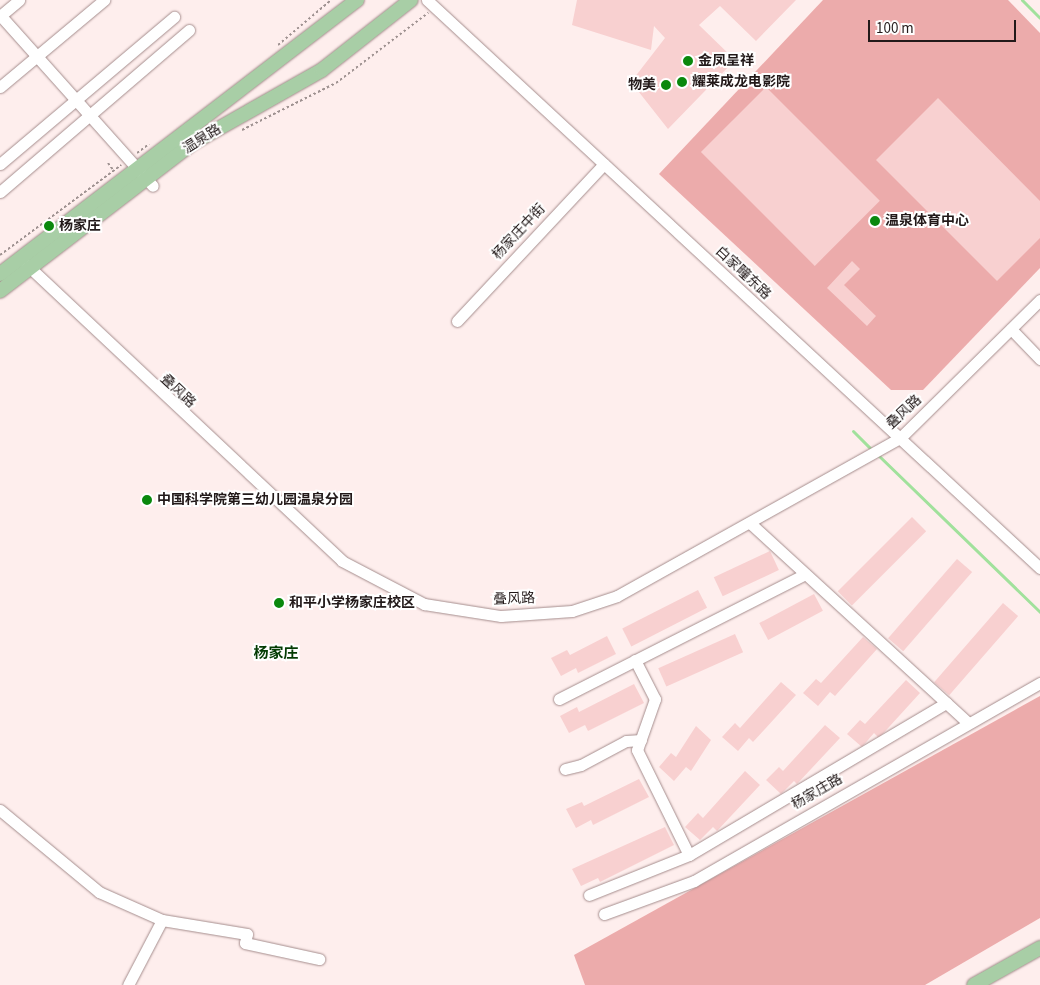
<!DOCTYPE html>
<meta charset="utf-8">
<style>
body{margin:0}
#map{position:relative;width:1040px;height:985px;overflow:hidden;background:#feeeed;font-family:"Source Sans 3","Noto Sans SC",sans-serif}
div>[style]{position:absolute}
.green>*{inset:0;background:#ecabab}
.stream>*{height:3px;margin:-1.5px;padding:0 1.5px;transform-origin:1.5px;border-radius:1.5px;background:#a1e19c}
.building>*{inset:0;background:#f8d0d0;transform-origin:0 0}
.path>*{height:2px;margin-top:-1px;transform-origin:0;background:repeating-linear-gradient(90deg,#9e9190 0 2.5px,transparent 0 5px)}
.roads{filter:drop-shadow(0 0 1px #a58d8d) drop-shadow(0 0 1px #a58d8d)}
.minor>*{height:11px;margin:-5.5px;padding:0 5.5px;transform-origin:5.5px;border-radius:5.5px;background:#fff}
.major>*{height:14px;margin:-7px;padding:0 7px;transform-origin:7px;border-radius:7px;background:#a8cea6}
.dots>*{width:14px;height:14px;translate:-50% -50%;box-sizing:border-box;border:2px solid #fff;border-radius:50%}
span{translate:-50% -50%;white-space:nowrap;text-align:center;line-height:1.15;-webkit-text-stroke:4px #fff;paint-order:stroke}
.poi-label{font-size:14px;color:#221919;font-weight:700}
.left{translate:0 -50%;text-align:left}
.right{translate:-100% -50%;text-align:right}
.street-label{font-size:14px;color:#221919}
.neighbourhood-label{font-size:15px;color:#043c04;font-weight:700}
.scale{position:absolute;left:868px;top:20px;width:148px;height:22px;box-sizing:border-box;border:2px solid #221919;border-top:0;padding-left:6px;font-size:15px;line-height:18px;white-space:nowrap;color:#221919;-webkit-text-stroke:4px #fff;paint-order:stroke}
</style>
<div id="map">
<div class="green">
<div style="clip-path:polygon(823px 0,1008px 0,1040px 33px,1040px 268px,923px 390px,891px 390px,659px 174px)"></div>
<div style="clip-path:polygon(1040px 696px,1040px 918px,925px 985px,585px 985px,574px 955px)"></div>
</div>
<div class="stream">
<div style="left:1022px;top:0;width:25px;rotate:45deg"></div>
<div style="left:853px;top:431px;width:27px;rotate:45deg"></div>
<div style="left:877px;top:454px;width:227px;rotate:44.1deg"></div>
</div>
<div class="building">
<div style="clip-path:polygon(577px 0,796px 0,756px 41px,720px 6px,699px 25px,735px 60px,668px 129px,631px 82px,665px 38px,654px 26px,651px 50px,572px 25px)"></div>
<div style="left:766px;top:87px;width:161px;height:92px;rotate:45deg"></div>
<div style="clip-path:polygon(938px 98px,1040px 201px,1040px 238px,997px 281px,876px 160px)"></div>
<div style="clip-path:polygon(852px 261px,860px 269px,844px 285px,876px 316px,867px 326px,827px 288px)"></div>
<div style="left:912px;top:517px;width:20px;height:105px;rotate:45deg"></div>
<div style="left:770px;top:551px;width:21px;height:62px;rotate:65deg"></div>
<div style="left:957px;top:559px;width:20px;height:105px;rotate:41deg"></div>
<div style="left:698px;top:590px;width:20px;height:85px;rotate:63deg"></div>
<div style="left:814px;top:594px;width:19px;height:62px;rotate:62deg"></div>
<div style="left:1003px;top:603px;width:20px;height:105px;rotate:41deg"></div>
<div style="left:735px;top:634px;width:20px;height:84px;rotate:66deg"></div>
<div style="clip-path:polygon(607px 636px,616px 654px,578px 673px,576px 668px,561px 676px,551px 658px,567px 650px,570px 655px)"></div>
<div style="clip-path:polygon(863px 637px,877px 649px,835px 696px,830px 692px,818px 706px,803px 693px,816px 679px,821px 683px)"></div>
<div style="clip-path:polygon(906px 680px,920px 693px,879px 738px,874px 733px,862px 747px,847px 734px,860px 720px,865px 724px)"></div>
<div style="clip-path:polygon(781px 682px,796px 695px,753px 742px,749px 738px,738px 751px,722px 737px,735px 723px,740px 728px)"></div>
<div style="clip-path:polygon(634px 684px,644px 703px,588px 731px,585px 725px,569px 733px,560px 716px,577px 707px,579px 712px)"></div>
<div style="clip-path:polygon(825px 725px,840px 738px,797px 784px,794px 781px,781px 794px,766px 780px,779px 767px,783px 771px)"></div>
<div style="clip-path:polygon(696px 726px,711px 740px,691px 771px,686px 767px,674px 781px,659px 767px,671px 753px,676px 757px)"></div>
<div style="clip-path:polygon(745px 771px,760px 785px,717px 831px,713px 827px,700px 840px,685px 827px,698px 813px,703px 818px)"></div>
<div style="clip-path:polygon(639px 779px,649px 797px,593px 825px,591px 820px,576px 828px,566px 809px,582px 802px,584px 806px)"></div>
<div style="clip-path:polygon(665px 827px,674px 845px,600px 882px,598px 878px,581px 886px,572px 869px)"></div>
</div>
<div class="path">
<div style="left:278px;top:45px;width:70px;rotate:-40.3deg"></div>
<div style="left:242px;top:130px;width:105px;rotate:-26.6deg"></div>
<div style="left:336px;top:83px;width:116px;rotate:-37.3deg"></div>
<div style="left:137px;top:153px;width:15px;rotate:-37deg"></div>
<div style="left:108px;top:163px;width:10px;rotate:53deg"></div>
<div style="left:0;top:255px;width:151px;rotate:-36.6deg"></div>
</div>
<div class="roads">
<div class="minor">
<div style="left:427px;top:0;width:836px;rotate:42.82deg"></div>
<div style="left:0;top:15px;width:229px;rotate:48.2deg"></div>
<div style="left:0;top:16px;width:25px;rotate:-40deg"></div>
<div style="left:0;top:87px;width:136px;rotate:-39.9deg"></div>
<div style="left:0;top:164px;width:228px;rotate:-40.2deg"></div>
<div style="left:0;top:192px;width:249px;rotate:-40.6deg"></div>
<div style="left:25px;top:263px;width:435px;rotate:43.2deg"></div>
<div style="left:342px;top:561px;width:93px;rotate:27.7deg"></div>
<div style="left:424px;top:604px;width:78px;rotate:8.9deg"></div>
<div style="left:501px;top:616px;width:71px;rotate:-4deg"></div>
<div style="left:572px;top:611px;width:47px;rotate:-18.4deg"></div>
<div style="left:617px;top:596px;width:324px;rotate:-29.2deg"></div>
<div style="left:900px;top:438px;width:197px;rotate:-44.6deg"></div>
<div style="left:457px;top:321px;width:215px;rotate:-46.9deg"></div>
<div style="left:1011px;top:329px;width:42px;rotate:46deg"></div>
<div style="left:750px;top:523px;width:294px;rotate:42.5deg"></div>
<div style="left:635px;top:660px;width:44px;rotate:62.9deg"></div>
<div style="left:655px;top:699px;width:54px;rotate:109.4deg"></div>
<div style="left:637px;top:750px;width:117px;rotate:63.7deg"></div>
<div style="left:559px;top:699px;width:276px;rotate:-26.9deg"></div>
<div style="left:565px;top:769px;width:16px;rotate:-14deg"></div>
<div style="left:581px;top:765px;width:51px;rotate:-28.1deg"></div>
<div style="left:626px;top:741px;width:15px;rotate:-4deg"></div>
<div style="left:0;top:810px;width:129px;rotate:39.6deg"></div>
<div style="left:99px;top:892px;width:69px;rotate:24deg"></div>
<div style="left:162px;top:920px;width:73px;rotate:117.6deg"></div>
<div style="left:589px;top:895px;width:108px;rotate:-21.8deg"></div>
<div style="left:689px;top:855px;width:299px;rotate:-30.6deg"></div>
<div style="left:604px;top:914px;width:96px;rotate:-20.1deg"></div>
<div style="left:694px;top:881px;width:399px;rotate:-29.8deg"></div>
<div style="left:162px;top:920px;width:86px;rotate:9.4deg"></div>
<div style="left:247px;top:934px;width:9px;rotate:103deg"></div>
<div style="left:245px;top:943px;width:76px;rotate:12.2deg"></div>
</div>
<div class="major">
<div style="left:0;top:274px;width:450px;rotate:-37.5deg"></div>
<div style="left:0;top:291px;width:243px;rotate:-37.5deg"></div>
<div style="left:193px;top:143px;width:148px;rotate:-29.5deg"></div>
<div style="left:322px;top:70px;width:113px;rotate:-38.2deg"></div>
<div style="left:974px;top:985px;width:76px;rotate:-29.3deg"></div>
</div>
</div>
<div class="dots">
<div style="left:688px;top:61px;background:#0a880d"></div>
<div style="left:682px;top:82px;background:#0a880d"></div>
<div style="left:666px;top:85px;background:#0a880d"></div>
<div style="left:875px;top:221px;background:#0a880d"></div>
<div style="left:49px;top:226px;background:#0a880d"></div>
<div style="left:147px;top:500px;background:#0a880d"></div>
<div style="left:279px;top:603px;background:#0a880d"></div>
</div>
<div class="poi-label">
<span class="left" style="left:698px;top:61px">金凤呈祥</span>
<span class="left" style="left:692px;top:82px">耀莱成龙电影院</span>
<span class="right" style="left:656px;top:85px">物美</span>
<span class="left" style="left:885px;top:221px">温泉体育中心</span>
<span class="left" style="left:59px;top:226px">杨家庄</span>
<span class="left" style="left:157px;top:500px">中国科学院第三幼儿园温泉分园</span>
<span class="left" style="left:289px;top:603px">和平小学杨家庄校区</span>
</div>
<div class="street-label">
<span style="left:202px;top:139px;rotate:-32deg">温泉路</span>
<span style="left:519px;top:232px;rotate:-47deg">杨家庄中街</span>
<span style="left:743px;top:273px;rotate:43deg">白家疃东路</span>
<span style="left:178px;top:391px;rotate:43deg">叠风路</span>
<span style="left:904px;top:412px;rotate:-43deg">叠风路</span>
<span style="left:514px;top:599px;rotate:-2deg">叠风路</span>
<span style="left:817px;top:792px;rotate:-30deg">杨家庄路</span>
</div>
<div class="neighbourhood-label">
<span style="left:276px;top:654px">杨家庄</span>
</div>
<div class="scale">100 m</div>
</div>
